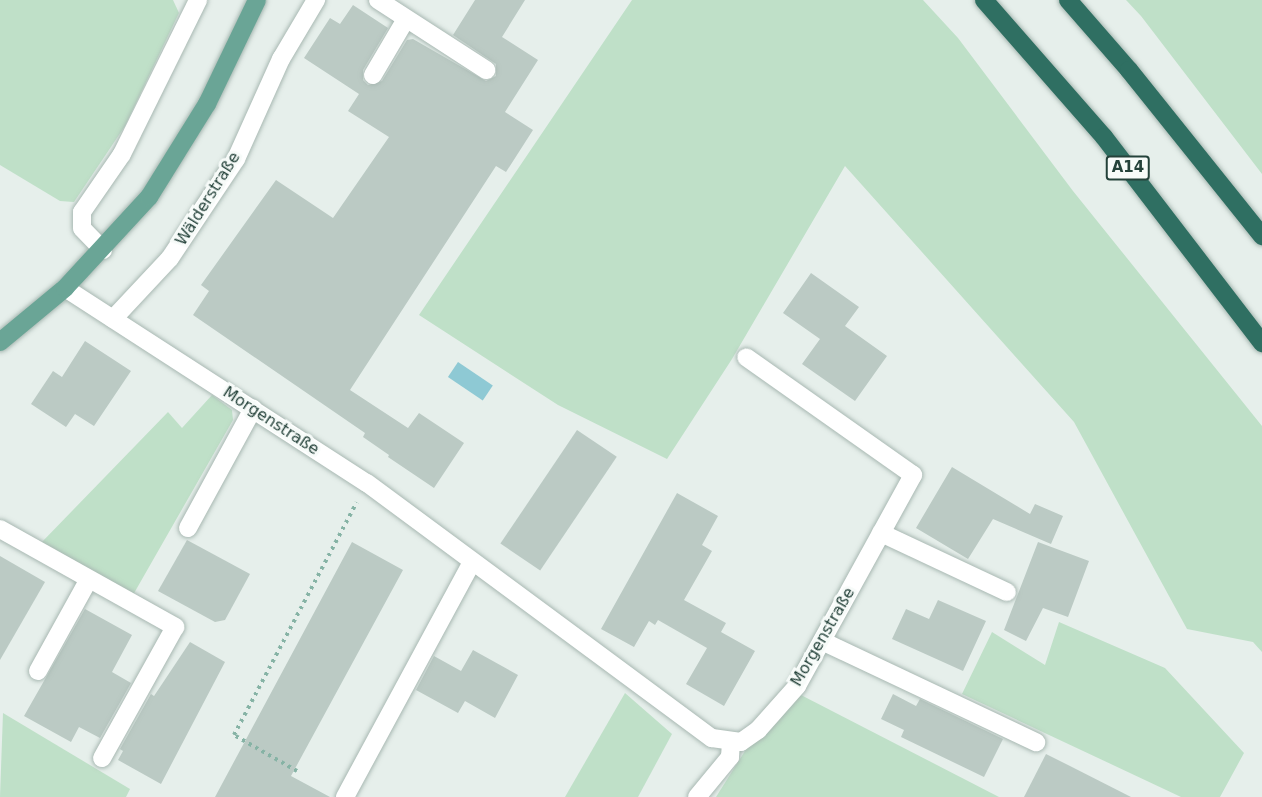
<!DOCTYPE html>
<meta charset="utf-8">
<style>
body{margin:0}
#map{position:relative;width:1262px;height:797px;overflow:hidden;background:#e6efeb;font-family:"DejaVu Sans",sans-serif}
div>[style]{position:absolute}
.green>*{inset:0;background:#bfe0c8}
.water>*{inset:0;background:#8ec9d4;transform-origin:0 0}
.building>*{inset:0;background:#bbcac4;transform-origin:0 0}
.path>*{height:4px;margin-top:-2px;transform-origin:0;background:repeating-linear-gradient(90deg,#86b3a5 0 3px,transparent 0 7.5px)}
.roads{filter:drop-shadow(0 0 2px #a8b8b2) drop-shadow(0 0 2px #a8b8b2)}
.minor>*{height:18px;margin:-9px;padding:0 9px;transform-origin:9px;border-radius:9px;background:#fff}
.major>*{height:18px;margin:-9px;padding:0 9px;transform-origin:9px;border-radius:9px;background:#6aa596}
.highway>*{height:18px;margin:-9px;padding:0 9px;transform-origin:9px;border-radius:9px;background:#2f6f62}
span{translate:-50% -50%;white-space:nowrap;text-align:center;line-height:1.15;-webkit-text-stroke:6px #f7fbf9;paint-order:stroke}
.shield-label span{padding:2px 4px;background:#f7fbf9;border:2px solid;border-radius:4px;-webkit-text-stroke-width:0}
.shield-label{font-size:15px;color:#24423a;font-weight:700}
.street-label{font-size:16px;color:#24423a}
</style>
<div id="map">
<div class="green">
<div style="clip-path:polygon(0 0,173px 0,179px 13px,125px 126px,74px 202px,60px 201px,0 165px)"></div>
<div style="clip-path:polygon(632px 0,923px 0,958px 38px,1073px 191px,1262px 426px,1262px 652px,1253px 642px,1187px 629px,1074px 422px,845px 166px,732px 359px,667px 459px,558px 405px,419px 315px)"></div>
<div style="clip-path:polygon(1126px 0,1262px 0,1262px 174px,1141px 16px)"></div>
<div style="clip-path:polygon(212px 395px,232px 410px,233px 420px,133px 595px,41px 543px,168px 412px,182px 428px)"></div>
<div style="clip-path:polygon(1059px 622px,1165px 668px,1244px 753px,1220px 797px,1181px 797px,962px 694px,992px 632px,1045px 665px)"></div>
<div style="clip-path:polygon(625px 693px,672px 734px,638px 797px,565px 797px)"></div>
<div style="clip-path:polygon(799px 694px,999px 797px,716px 797px,750px 743px)"></div>
<div style="clip-path:polygon(3px 713px,130px 789px,126px 797px,0 797px)"></div>
</div>
<div class="water">
<div style="left:458px;top:362px;width:42px;height:18px;rotate:34deg"></div>
</div>
<div class="building">
<div style="clip-path:polygon(475px 0,525px 0,502px 37px,538px 60px,505px 112px,533px 130px,506px 172px,496px 166px,350px 390px,408px 428px,419px 413px,464px 443px,434px 488px,388px 457px,389px 455px,363px 437px,365px 433px,193px 315px,209px 291px,201px 285px,276px 180px,333px 218px,389px 137px,348px 111px,359px 94px,304px 58px,330px 18px,340px 24px,353px 5px,388px 28px,363px 70px,363px 80px,368px 85px,382px 81px,407px 40px,413px 39px,486px 81px,496px 76px,496px 64px,453px 35px)"></div>
<div style="clip-path:polygon(811px 273px,859px 307px,845px 326px,887px 356px,855px 401px,802px 364px,820px 339px,783px 313px)"></div>
<div style="clip-path:polygon(85px 341px,131px 371px,94px 426px,75px 414px,66px 427px,31px 404px,53px 371px,62px 377px)"></div>
<div style="left:577px;top:430px;width:48px;height:137px;rotate:34deg"></div>
<div style="clip-path:polygon(952px 467px,1030px 514px,1035px 504px,1063px 516px,1051px 544px,993px 519px,968px 559px,916px 528px)"></div>
<div style="clip-path:polygon(677px 493px,718px 516px,702px 545px,712px 551px,684px 600px,726px 623px,721px 632px,755px 651px,724px 706px,686px 684px,707px 648px,658px 620px,655px 625px,649px 621px,634px 647px,601px 629px)"></div>
<div style="clip-path:polygon(187px 540px,250px 574px,225px 620px,215px 622px,158px 591px)"></div>
<div style="clip-path:polygon(352px 542px,403px 570px,291px 776px,330px 797px,215px 797px)"></div>
<div style="clip-path:polygon(1038px 542px,1089px 561px,1068px 617px,1043px 608px,1026px 641px,1004px 630px)"></div>
<div style="clip-path:polygon(0 556px,45px 582px,0 660px)"></div>
<div style="clip-path:polygon(938px 600px,986px 621px,963px 671px,892px 639px,906px 609px,929px 619px)"></div>
<div style="clip-path:polygon(85px 609px,132px 635px,112px 672px,131px 683px,100px 738px,79px 727px,71px 742px,24px 716px)"></div>
<div style="clip-path:polygon(190px 642px,225px 662px,161px 784px,118px 760px,123px 751px,120px 749px,151px 694px,154px 696px)"></div>
<div style="clip-path:polygon(473px 650px,518px 675px,495px 718px,465px 701px,458px 713px,416px 690px,434px 656px,461px 671px)"></div>
<div style="clip-path:polygon(893px 694px,916px 706px,920px 699px,1003px 739px,984px 777px,901px 737px,904px 730px,881px 719px)"></div>
<div style="clip-path:polygon(1046px 754px,1070px 766px,1131px 797px,1024px 797px)"></div>
</div>
<div class="path">
<div style="left:297px;top:771px;width:73px;rotate:-150.3deg"></div>
<div style="left:234px;top:735px;width:263px;rotate:-62.2deg"></div>
</div>
<div class="roads">
<div class="minor">
<div style="left:378px;top:0;width:129px;rotate:32.9deg"></div>
<div style="left:373px;top:75px;width:65px;rotate:-59.5deg"></div>
<div style="left:103px;top:250px;width:30px;rotate:-134deg"></div>
<div style="left:82px;top:228px;width:16px;rotate:-90deg"></div>
<div style="left:82px;top:212px;width:70px;rotate:-55.4deg"></div>
<div style="left:122px;top:154px;width:172px;rotate:-63.7deg"></div>
<div style="left:65px;top:288px;width:359px;rotate:32.9deg"></div>
<div style="left:367px;top:483px;width:429px;rotate:36.5deg"></div>
<div style="left:712px;top:738px;width:29px;rotate:8deg"></div>
<div style="left:741px;top:742px;width:21px;rotate:-35deg"></div>
<div style="left:758px;top:730px;width:59px;rotate:-48.4deg"></div>
<div style="left:797px;top:686px;width:241px;rotate:-61.2deg"></div>
<div style="left:913px;top:475px;width:204px;rotate:-144.8deg"></div>
<div style="left:113px;top:319px;width:83px;rotate:-46.9deg"></div>
<div style="left:170px;top:258px;width:119px;rotate:-56.3deg"></div>
<div style="left:236px;top:159px;width:110px;rotate:-65.8deg"></div>
<div style="left:281px;top:59px;width:69px;rotate:-59.3deg"></div>
<div style="left:188px;top:528px;width:136px;rotate:-61.4deg"></div>
<div style="left:0;top:529px;width:201px;rotate:29.2deg"></div>
<div style="left:175px;top:627px;width:150px;rotate:119.1deg"></div>
<div style="left:881px;top:533px;width:139px;rotate:25.1deg"></div>
<div style="left:822px;top:641px;width:237px;rotate:25.3deg"></div>
<div style="left:38px;top:671px;width:105px;rotate:-61deg"></div>
<div style="left:345px;top:797px;width:267px;rotate:-61.6deg"></div>
<div style="left:697px;top:797px;width:52px;rotate:-50.5deg"></div>
<div style="left:730px;top:757px;width:16px;rotate:-86deg"></div>
</div>
<div class="major">
<div style="left:0;top:342px;width:85px;rotate:-39.7deg"></div>
<div style="left:65px;top:288px;width:124px;rotate:-47.3deg"></div>
<div style="left:149px;top:197px;width:110px;rotate:-58.1deg"></div>
<div style="left:207px;top:104px;width:115px;rotate:-64.3deg"></div>
</div>
<div class="highway">
<div style="left:984px;top:0;width:182px;rotate:48.8deg"></div>
<div style="left:1104px;top:137px;width:260px;rotate:52.5deg"></div>
<div style="left:1068px;top:0;width:93px;rotate:48.9deg"></div>
<div style="left:1129px;top:70px;width:213px;rotate:51.3deg"></div>
</div>
</div>
<div class="shield-label">
<span style="left:1128px;top:168px">A14</span>
</div>
<div class="street-label">
<span style="left:208px;top:199px;rotate:-58deg">Wälderstraße</span>
<span style="left:271px;top:421px;rotate:33deg">Morgenstraße</span>
<span style="left:823px;top:637px;rotate:-60deg">Morgenstraße</span>
</div>
</div>
